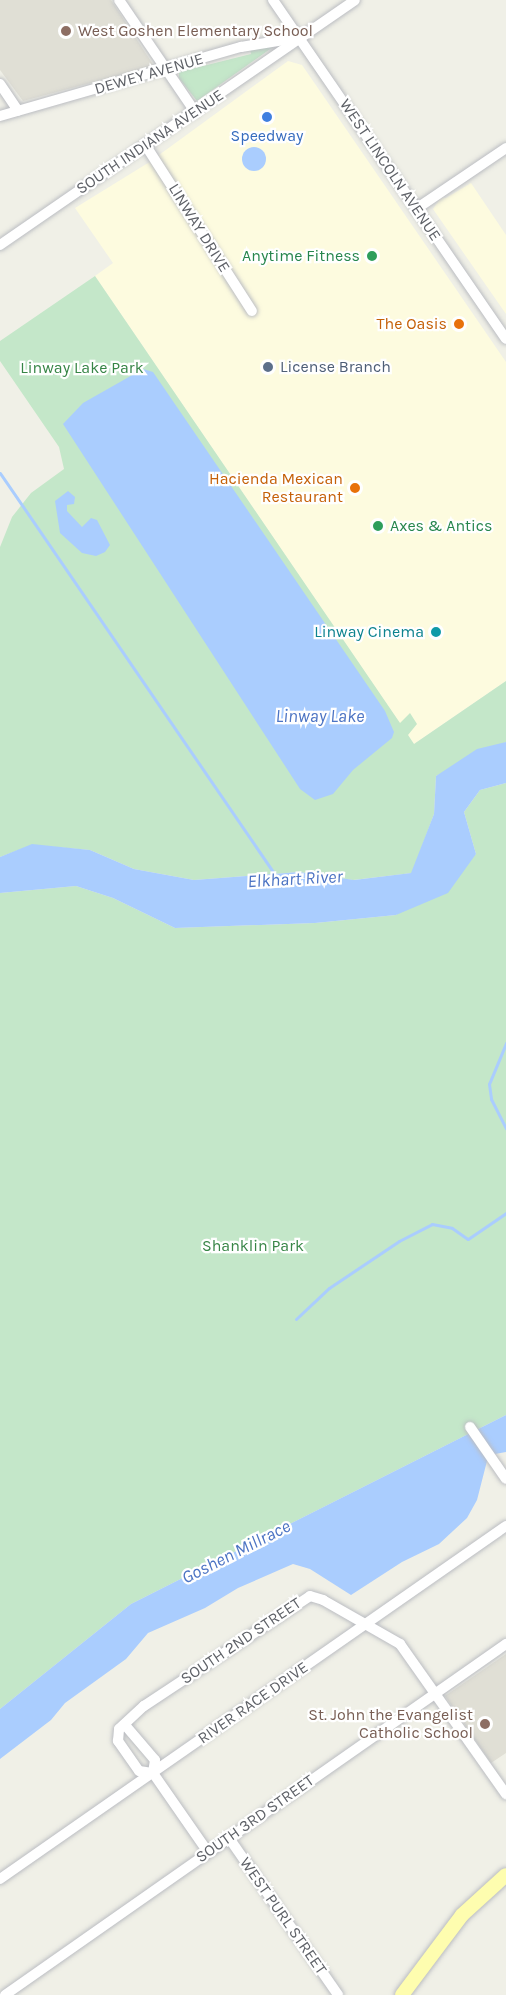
<!DOCTYPE html>
<style>
body{margin:0}
#map{position:relative;width:506px;height:1995px;overflow:hidden;background:#f0f0e7;font-family:Karla,sans-serif}
div>[style]{position:absolute}
.commercial>*{inset:0;background:#fdfbdf}
.education>*{inset:0;background:#e0dfd5}
.green>*{inset:0;background:#c4e7c9}
.water>*{inset:0;background:#aacdfe}
.round{border-radius:50%}
.stream>*{height:3px;margin:-1.5px;padding:0 1.5px;transform-origin:1.5px;border-radius:1.5px;background:#aacdfe}
.roads{filter:drop-shadow(0 0 2px #bbbdc2) drop-shadow(0 0 2px #bbbdc2)}
.minor>*{height:10px;margin:-5px;padding:0 5px;transform-origin:5px;border-radius:5px;background:#fff}
.major>*{height:14px;margin:-7px;padding:0 7px;transform-origin:7px;border-radius:7px;background:#fefdaf}
.dots>*{width:16px;height:16px;translate:-50% -50%;box-sizing:border-box;border:3px solid #fff;border-radius:50%}
span{translate:-50% -50%;white-space:nowrap;text-align:center;line-height:1.15;-webkit-text-stroke:4.5px #fff;paint-order:stroke}
.education-label{font-size:16px;color:#785e54}
.left{translate:0 -50%;text-align:left}
.right{translate:-100% -50%;text-align:right}
.street-label{font-size:16px;color:#5e6167}
.shop-label{font-size:16px;color:#366cbe}
.leisure-label{font-size:16px;color:#27864d}
.food-label{font-size:16px;color:#c56008}
.service-label{font-size:16px;color:#4e5e75}
.park-label{font-size:16px;color:#378546}
.culture-label{font-size:16px;color:#0d838f}
.water-label{font-size:18px;color:#4b73c3;font-style:italic}
</style>
<div id="map">
<div class="commercial">
<div style="clip-path:polygon(288px 61px,302px 65px,506px 362px,506px 681px,414px 744px,95px 276px,113px 263px,75px 208px,148px 163px)"></div>
<div style="clip-path:polygon(471px 183px,506px 235px,506px 314px,433px 209px,441px 197px,446px 198px)"></div>
</div>
<div class="education">
<div style="clip-path:polygon(0 0,111px 0,154px 66px,23px 101px,0 70px)"></div>
<div style="clip-path:polygon(506px 1654px,506px 1753px,491px 1763px,445px 1696px)"></div>
</div>
<div class="green">
<div style="clip-path:polygon(273px 47px,197px 101px,179px 78px,179px 72px,251px 54px,250px 49px)"></div>
<div style="clip-path:polygon(95px 276px,400px 723px,410px 713px,417px 724px,408px 735px,414px 744px,506px 681px,506px 742px,436px 776px,434px 814px,412px 873px,353px 880px,299px 872px,194px 880px,134px 869px,90px 850px,32px 845px,0 857px,0 547px,12px 517px,31px 493px,64px 469px,59px 447px,0 361px,0 341px)"></div>
<div style="clip-path:polygon(506px 783px,506px 1415px,131px 1604px,0 1709px,0 893px,76px 886px,113px 898px,175px 928px,315px 923px,396px 915px,476px 854px,464px 812px,480px 790px)"></div>
</div>
<div class="water">
<div class="round" style="left:242px;top:147px;width:24px;height:24px"></div>
<div style="clip-path:polygon(143px 369px,153px 372px,385px 711px,394px 732px,392px 738px,353px 770px,333px 794px,315px 800px,300px 789px,63px 424px,83px 403px)"></div>
<div style="clip-path:polygon(68px 491px,75px 497px,74px 504px,67px 505px,67px 511px,82px 527px,91px 518px,97px 520px,110px 545px,105px 552px,96px 556px,82px 553px,60px 533px,55px 501px)"></div>
<div style="clip-path:polygon(506px 742px,506px 783px,480px 790px,464px 812px,476px 854px,448px 893px,396px 915px,315px 923px,175px 928px,113px 898px,76px 886px,0 893px,0 857px,32px 844px,90px 850px,134px 869px,194px 880px,299px 872px,354px 880px,411px 873px,434px 814px,436px 776px,477px 749px)"></div>
<div style="clip-path:polygon(506px 1415px,506px 1452px,495px 1454px,487px 1461px,477px 1500px,467px 1518px,439px 1544px,402px 1562px,351px 1595px,310px 1569px,293px 1564px,238px 1588px,205px 1608px,148px 1633px,126px 1659px,65px 1703px,51px 1720px,0 1759px,0 1709px,131px 1604px)"></div>
</div>
<div class="stream">
<div style="left:0;top:473px;width:487px;rotate:55.6deg"></div>
<div style="left:506px;top:1043px;width:44px;rotate:112.5deg"></div>
<div style="left:489px;top:1084px;width:15px;rotate:82deg"></div>
<div style="left:491px;top:1099px;width:33px;rotate:63deg"></div>
<div style="left:296px;top:1319px;width:45px;rotate:-43.2deg"></div>
<div style="left:329px;top:1288px;width:84px;rotate:-33.9deg"></div>
<div style="left:399px;top:1241px;width:37px;rotate:-27deg"></div>
<div style="left:432px;top:1224px;width:20px;rotate:11deg"></div>
<div style="left:452px;top:1228px;width:19px;rotate:35deg"></div>
<div style="left:468px;top:1239px;width:46px;rotate:-34.4deg"></div>
</div>
<div class="roads">
<div class="minor">
<div style="left:119px;top:0;width:135px;rotate:55.8deg"></div>
<div style="left:273px;top:0;width:411px;rotate:55.5deg"></div>
<div style="left:0;top:84px;width:32px;rotate:56deg"></div>
<div style="left:0;top:116px;width:251px;rotate:-16deg"></div>
<div style="left:241px;top:47px;width:56px;rotate:-9.3deg"></div>
<div style="left:146px;top:146px;width:196px;rotate:57.3deg"></div>
<div style="left:416px;top:209px;width:109px;rotate:-34.1deg"></div>
<div style="left:0;top:245px;width:431px;rotate:-34.6deg"></div>
<div style="left:470px;top:1427px;width:63px;rotate:55.3deg"></div>
<div style="left:125px;top:1725px;width:46px;rotate:49.4deg"></div>
<div style="left:155px;top:1760px;width:13px;rotate:99deg"></div>
<div style="left:152px;top:1773px;width:13px;rotate:-171deg"></div>
<div style="left:139px;top:1771px;width:37px;rotate:-125deg"></div>
<div style="left:118px;top:1741px;width:12px;rotate:-85deg"></div>
<div style="left:119px;top:1729px;width:34px;rotate:-43deg"></div>
<div style="left:144px;top:1706px;width:199px;rotate:-33.5deg"></div>
<div style="left:310px;top:1596px;width:14px;rotate:17deg"></div>
<div style="left:323px;top:1600px;width:89px;rotate:29.7deg"></div>
<div style="left:400px;top:1644px;width:184px;rotate:54.8deg"></div>
<div style="left:153px;top:1773px;width:96px;rotate:55.2deg"></div>
<div style="left:229px;top:1838px;width:191px;rotate:55.2deg"></div>
<div style="left:0;top:1879px;width:617px;rotate:-34.9deg"></div>
<div style="left:5px;top:1995px;width:612px;rotate:-35.02deg"></div>
</div>
<div class="major">
<div style="left:402px;top:1995px;width:100px;rotate:-53.1deg"></div>
<div style="left:462px;top:1915px;width:59px;rotate:-42.3deg"></div>
</div>
</div>
<div class="dots">
<div style="left:66px;top:31px;background:#8d6e63"></div>
<div style="left:267px;top:117px;background:#3f7fe0"></div>
<div style="left:372px;top:256px;background:#2e9e5b"></div>
<div style="left:459px;top:324px;background:#e8710a"></div>
<div style="left:268px;top:367px;background:#5c6f8a"></div>
<div style="left:355px;top:488px;background:#e8710a"></div>
<div style="left:378px;top:526px;background:#2e9e5b"></div>
<div style="left:436px;top:632px;background:#0f9aa8"></div>
<div style="left:485px;top:1724px;background:#8d6e63"></div>
</div>
<div class="education-label">
<span class="left" style="left:78px;top:31px">West Goshen Elementary School</span>
<span class="right" style="left:473px;top:1724px">St. John the Evangelist<br>Catholic School</span>
</div>
<div class="street-label">
<span style="left:149px;top:74px;rotate:-16deg">DEWEY AVENUE</span>
<span style="left:150px;top:142px;rotate:-34deg">SOUTH INDIANA AVENUE</span>
<span style="left:390px;top:170px;rotate:56deg">WEST LINCOLN AVENUE</span>
<span style="left:199px;top:228px;rotate:58deg">LINWAY DRIVE</span>
<span style="left:241px;top:1641px;rotate:-34deg">SOUTH 2ND STREET</span>
<span style="left:253px;top:1703px;rotate:-35deg">RIVER RACE DRIVE</span>
<span style="left:255px;top:1819px;rotate:-35deg">SOUTH 3RD STREET</span>
<span style="left:283px;top:1916px;rotate:55deg">WEST PURL STREET</span>
</div>
<div class="shop-label">
<span style="left:267px;top:136px">Speedway</span>
</div>
<div class="leisure-label">
<span class="right" style="left:360px;top:256px">Anytime Fitness</span>
<span class="left" style="left:390px;top:526px">Axes &amp; Antics</span>
</div>
<div class="food-label">
<span class="right" style="left:447px;top:324px">The Oasis</span>
<span class="right" style="left:343px;top:488px">Hacienda Mexican<br>Restaurant</span>
</div>
<div class="service-label">
<span class="left" style="left:280px;top:367px">License Branch</span>
</div>
<div class="park-label">
<span style="left:82px;top:368px">Linway Lake Park</span>
<span style="left:253px;top:1246px">Shanklin Park</span>
</div>
<div class="culture-label">
<span class="right" style="left:424px;top:632px">Linway Cinema</span>
</div>
<div class="water-label">
<span style="left:320px;top:716px">Linway Lake</span>
<span style="left:295px;top:879px;rotate:-3deg">Elkhart River</span>
<span style="left:236px;top:1552px;rotate:-27deg">Goshen Millrace</span>
</div>
</div>
